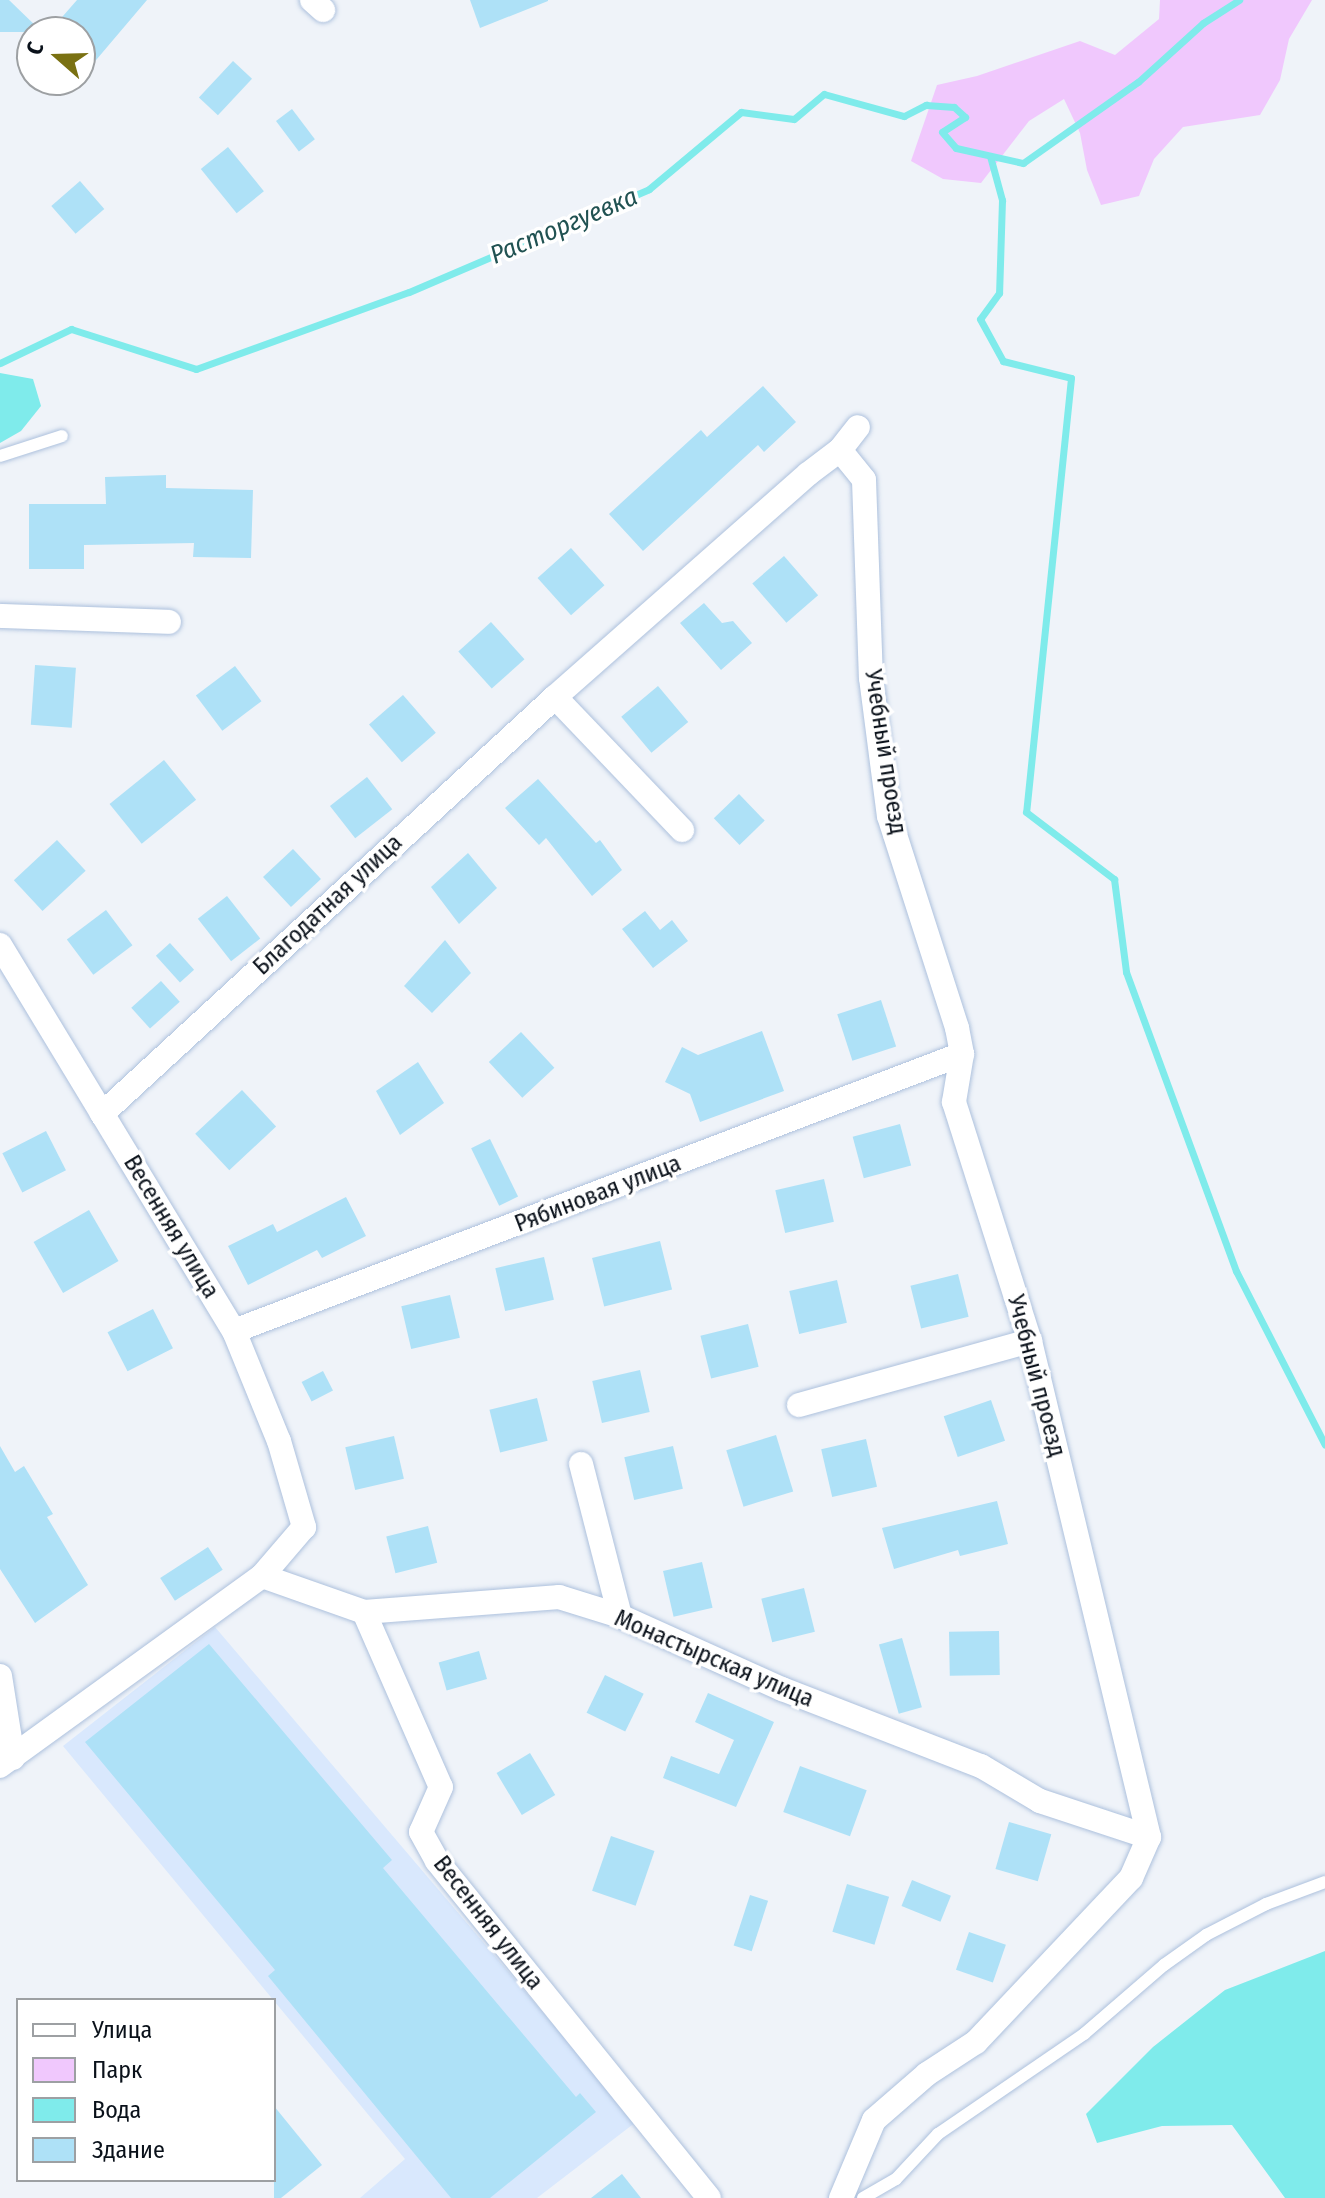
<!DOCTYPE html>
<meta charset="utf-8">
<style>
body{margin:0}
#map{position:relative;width:1325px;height:2198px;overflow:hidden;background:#eff3f9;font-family:"Fira Sans Condensed",sans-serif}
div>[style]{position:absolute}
.built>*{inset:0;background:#d9e8fd}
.green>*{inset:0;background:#f0c8fd}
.water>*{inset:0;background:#7febeb}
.stream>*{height:7px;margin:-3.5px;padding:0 3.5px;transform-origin:3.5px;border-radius:3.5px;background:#7febeb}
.building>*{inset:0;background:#aee1f7;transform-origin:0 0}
.roads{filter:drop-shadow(0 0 2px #adc1dd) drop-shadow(0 0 2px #adc1dd)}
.lane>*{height:12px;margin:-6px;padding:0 6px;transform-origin:6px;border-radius:6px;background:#fff}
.street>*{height:24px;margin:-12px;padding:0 12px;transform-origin:12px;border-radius:12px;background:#fff}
span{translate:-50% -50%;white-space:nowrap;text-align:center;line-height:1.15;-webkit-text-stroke:7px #fff;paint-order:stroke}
.street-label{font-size:24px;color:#0a111a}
.water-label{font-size:26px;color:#215252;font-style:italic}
.legend{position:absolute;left:16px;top:1998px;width:260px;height:184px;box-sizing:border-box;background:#fff;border:2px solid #9da0a3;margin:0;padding:10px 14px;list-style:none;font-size:24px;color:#0a111a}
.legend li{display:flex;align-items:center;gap:16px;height:40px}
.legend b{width:40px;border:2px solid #9da0a3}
.north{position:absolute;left:16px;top:16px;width:80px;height:80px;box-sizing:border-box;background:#fff;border:2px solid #9da0a3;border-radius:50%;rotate:290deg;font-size:22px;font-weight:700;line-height:32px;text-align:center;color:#0a111a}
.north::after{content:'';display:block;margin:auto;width:28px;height:36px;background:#7a7112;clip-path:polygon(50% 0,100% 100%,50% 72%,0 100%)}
</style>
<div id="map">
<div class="built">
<div style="clip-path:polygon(215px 1627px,636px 2122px,537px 2198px,360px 2198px,405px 2159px,63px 1746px)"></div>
</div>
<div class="green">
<div style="clip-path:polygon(1160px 0,1312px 0,1289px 39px,1280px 80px,1260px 115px,1183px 127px,1154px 159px,1139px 196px,1101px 205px,1087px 170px,1080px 133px,1064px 99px,1029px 121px,981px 183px,943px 179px,911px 161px,937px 85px,977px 76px,1080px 41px,1115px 55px,1159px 19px)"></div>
</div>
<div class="water">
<div style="clip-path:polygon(0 373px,33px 379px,41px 406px,21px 431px,0 443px)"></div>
<div style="clip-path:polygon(1325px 1951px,1325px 2198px,1285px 2198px,1232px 2125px,1162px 2126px,1097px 2143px,1086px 2114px,1153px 2047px,1225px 1990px)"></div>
</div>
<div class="stream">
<div style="left:990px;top:156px;width:46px;rotate:74.7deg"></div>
<div style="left:1002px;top:200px;width:93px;rotate:91.8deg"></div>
<div style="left:999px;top:293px;width:32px;rotate:126deg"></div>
<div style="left:980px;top:319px;width:48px;rotate:61.3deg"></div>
<div style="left:1003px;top:361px;width:70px;rotate:14deg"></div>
<div style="left:1071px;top:378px;width:436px;rotate:95.9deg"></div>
<div style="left:1026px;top:812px;width:111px;rotate:37.3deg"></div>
<div style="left:1114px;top:879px;width:94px;rotate:82.6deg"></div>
<div style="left:1126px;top:972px;width:319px;rotate:69.8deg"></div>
<div style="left:1236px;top:1271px;width:195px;rotate:62.9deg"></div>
<div style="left:0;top:363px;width:79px;rotate:-25.6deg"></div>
<div style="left:71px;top:329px;width:131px;rotate:17.7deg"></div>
<div style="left:196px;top:369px;width:226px;rotate:-19.9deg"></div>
<div style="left:409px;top:292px;width:261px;rotate:-23.2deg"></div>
<div style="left:649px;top:189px;width:120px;rotate:-39.9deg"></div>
<div style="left:741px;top:112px;width:53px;rotate:7.5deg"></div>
<div style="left:794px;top:119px;width:39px;rotate:-40deg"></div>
<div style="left:824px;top:94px;width:83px;rotate:15.4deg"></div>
<div style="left:904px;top:116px;width:25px;rotate:-27deg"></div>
<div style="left:926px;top:105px;width:28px;rotate:4deg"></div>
<div style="left:954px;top:107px;width:15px;rotate:42deg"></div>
<div style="left:965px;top:117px;width:27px;rotate:147deg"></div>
<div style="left:942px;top:132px;width:21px;rotate:49deg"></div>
<div style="left:956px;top:148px;width:69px;rotate:12.6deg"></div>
<div style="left:1023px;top:163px;width:141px;rotate:-35.2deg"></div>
<div style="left:1138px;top:82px;width:88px;rotate:-42.2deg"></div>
<div style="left:1203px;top:23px;width:43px;rotate:-32.6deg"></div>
</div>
<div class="building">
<div style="clip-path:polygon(0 0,9px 0,42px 32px,0 32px)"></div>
<div style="clip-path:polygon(77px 0,147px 0,80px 79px,80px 32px,49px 32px)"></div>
<div style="clip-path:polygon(470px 0,548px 0,548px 1px,480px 28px)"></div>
<div style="left:233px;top:61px;width:26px;height:50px;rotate:43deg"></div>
<div style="left:292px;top:109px;width:38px;height:20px;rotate:53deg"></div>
<div style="left:228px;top:147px;width:57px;height:35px;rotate:51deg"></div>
<div style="left:80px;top:181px;width:37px;height:38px;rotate:49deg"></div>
<div style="clip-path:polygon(763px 386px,796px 422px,764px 452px,758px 445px,643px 551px,609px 514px,701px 430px,707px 437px)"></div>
<div style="clip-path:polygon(166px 475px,166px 488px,253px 490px,251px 558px,193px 557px,194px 543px,84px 545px,84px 569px,29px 569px,29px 504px,106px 504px,105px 477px)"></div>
<div style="left:571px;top:548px;width:50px;height:45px;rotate:48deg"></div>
<div style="left:784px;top:556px;width:52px;height:42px;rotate:49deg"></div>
<div style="clip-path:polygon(704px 603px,722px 623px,733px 621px,752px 643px,721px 670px,680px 623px)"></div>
<div style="left:491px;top:622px;width:50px;height:44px;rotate:48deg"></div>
<div style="left:35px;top:665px;width:41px;height:60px;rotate:4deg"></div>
<div style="left:235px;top:666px;width:44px;height:49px;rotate:53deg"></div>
<div style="left:658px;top:686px;width:47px;height:48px;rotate:50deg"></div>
<div style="left:403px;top:695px;width:50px;height:45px;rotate:49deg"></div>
<div style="left:164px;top:760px;width:51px;height:70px;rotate:51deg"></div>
<div style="left:367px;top:777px;width:41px;height:47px;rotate:52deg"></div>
<div style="clip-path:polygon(538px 779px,596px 843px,600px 840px,622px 870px,592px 896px,546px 838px,539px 845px,505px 808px)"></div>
<div style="left:739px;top:794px;width:37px;height:35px;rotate:46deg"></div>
<div style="left:57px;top:840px;width:42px;height:59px;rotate:47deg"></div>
<div style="left:293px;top:849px;width:41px;height:41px;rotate:47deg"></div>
<div style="clip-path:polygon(468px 853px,497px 888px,459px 924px,431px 887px)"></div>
<div style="left:227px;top:896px;width:54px;height:37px;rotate:52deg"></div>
<div style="left:106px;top:910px;width:44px;height:49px;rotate:53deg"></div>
<div style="clip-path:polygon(645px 911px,660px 930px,672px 920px,688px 941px,653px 968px,622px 929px)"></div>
<div style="clip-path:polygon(445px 940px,471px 973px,432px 1013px,404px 986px)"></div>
<div style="left:170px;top:943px;width:36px;height:19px;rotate:48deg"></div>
<div style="left:161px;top:981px;width:28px;height:40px;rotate:48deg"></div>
<div style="left:881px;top:1000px;width:49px;height:46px;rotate:72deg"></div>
<div style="clip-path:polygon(762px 1031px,784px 1091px,700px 1122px,690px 1094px,665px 1082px,682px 1047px,698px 1055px)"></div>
<div style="left:521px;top:1032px;width:49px;height:44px;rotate:47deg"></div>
<div style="clip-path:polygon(418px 1062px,444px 1103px,400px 1135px,376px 1091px)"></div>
<div style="left:242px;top:1090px;width:50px;height:64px;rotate:47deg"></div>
<div style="left:900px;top:1124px;width:43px;height:49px;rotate:75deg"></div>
<div style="left:46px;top:1131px;width:44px;height:49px;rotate:63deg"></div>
<div style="left:490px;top:1139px;width:64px;height:21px;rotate:64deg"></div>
<div style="left:824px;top:1179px;width:44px;height:50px;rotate:77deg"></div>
<div style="clip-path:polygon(346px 1197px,366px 1236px,322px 1258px,317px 1250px,248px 1285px,228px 1246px,273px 1224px,277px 1232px)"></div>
<div style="left:89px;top:1210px;width:59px;height:64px;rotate:60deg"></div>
<div style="left:660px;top:1241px;width:50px;height:70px;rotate:76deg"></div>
<div style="left:544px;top:1257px;width:44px;height:50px;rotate:77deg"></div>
<div style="left:958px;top:1274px;width:44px;height:49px;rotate:76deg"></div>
<div style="left:837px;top:1280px;width:44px;height:49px;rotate:77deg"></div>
<div style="left:450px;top:1295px;width:44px;height:50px;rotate:77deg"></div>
<div style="left:153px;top:1309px;width:44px;height:51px;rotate:63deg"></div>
<div style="left:748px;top:1324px;width:44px;height:49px;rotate:76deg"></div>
<div style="left:640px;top:1370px;width:43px;height:49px;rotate:77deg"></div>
<div style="left:323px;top:1371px;width:22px;height:24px;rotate:63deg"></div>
<div style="left:537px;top:1398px;width:44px;height:49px;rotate:76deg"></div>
<div style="left:991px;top:1400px;width:43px;height:50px;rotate:71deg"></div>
<div style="left:776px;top:1435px;width:59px;height:52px;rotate:73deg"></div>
<div style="left:394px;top:1436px;width:44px;height:50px;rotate:77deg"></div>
<div style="left:866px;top:1439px;width:49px;height:46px;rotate:77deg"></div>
<div style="clip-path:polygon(0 1446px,15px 1472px,24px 1466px,53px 1514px,47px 1517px,88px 1585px,35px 1623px,0 1569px)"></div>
<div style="left:673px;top:1446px;width:44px;height:50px;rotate:77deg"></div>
<div style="clip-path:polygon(997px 1501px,1008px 1544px,960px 1556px,958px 1550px,894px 1569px,882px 1528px)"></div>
<div style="left:428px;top:1526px;width:38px;height:43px;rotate:76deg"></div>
<div style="left:208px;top:1547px;width:27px;height:57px;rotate:57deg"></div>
<div style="left:702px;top:1562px;width:47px;height:40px;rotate:77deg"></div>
<div style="left:804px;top:1588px;width:45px;height:44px;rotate:76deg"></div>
<div style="left:999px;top:1631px;width:44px;height:50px;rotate:89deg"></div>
<div style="left:902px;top:1638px;width:72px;height:24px;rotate:74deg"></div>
<div style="clip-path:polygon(209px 1644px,392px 1860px,383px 1868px,576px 2097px,580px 2093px,596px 2112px,490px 2198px,451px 2198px,268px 1976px,275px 1970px,85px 1742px)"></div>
<div style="left:479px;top:1651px;width:29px;height:42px;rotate:74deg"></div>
<div style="left:605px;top:1675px;width:43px;height:42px;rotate:26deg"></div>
<div style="clip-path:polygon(708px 1693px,774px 1722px,736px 1807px,663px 1778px,671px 1756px,719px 1774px,734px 1740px,695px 1722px)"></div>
<div style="left:530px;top:1753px;width:49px;height:39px;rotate:59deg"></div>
<div style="left:800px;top:1766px;width:71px;height:49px;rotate:20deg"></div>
<div style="left:1009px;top:1822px;width:44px;height:49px;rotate:16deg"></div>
<div style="left:611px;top:1836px;width:46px;height:58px;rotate:19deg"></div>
<div style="left:912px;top:1880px;width:42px;height:28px;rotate:22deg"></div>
<div style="left:847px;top:1884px;width:44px;height:50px;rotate:17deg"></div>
<div style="left:750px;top:1895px;width:19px;height:53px;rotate:18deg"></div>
<div style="left:969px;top:1932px;width:39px;height:40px;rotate:19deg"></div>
<div style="clip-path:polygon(274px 2106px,322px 2165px,281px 2198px,274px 2198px)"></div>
<div style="clip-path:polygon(622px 2174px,641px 2198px,591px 2198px)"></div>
</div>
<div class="roads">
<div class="lane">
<div style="left:0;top:456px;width:65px;rotate:-17.9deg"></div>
<div style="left:863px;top:2198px;width:38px;rotate:-30deg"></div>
<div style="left:896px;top:2179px;width:62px;rotate:-47deg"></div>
<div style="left:938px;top:2134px;width:177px;rotate:-34.4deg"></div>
<div style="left:1084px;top:2034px;width:106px;rotate:-40.8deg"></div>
<div style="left:1164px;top:1965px;width:52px;rotate:-35.5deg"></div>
<div style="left:1206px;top:1935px;width:68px;rotate:-27.3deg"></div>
<div style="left:1266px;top:1904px;width:63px;rotate:-20.4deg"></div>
</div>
<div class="street">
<div style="left:312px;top:0;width:15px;rotate:42deg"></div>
<div style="left:840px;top:450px;width:38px;rotate:51deg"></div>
<div style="left:864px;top:480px;width:198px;rotate:88deg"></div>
<div style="left:871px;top:678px;width:139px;rotate:82.6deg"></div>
<div style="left:889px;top:816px;width:223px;rotate:72.2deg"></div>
<div style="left:957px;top:1028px;width:26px;rotate:79deg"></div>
<div style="left:962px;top:1054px;width:49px;rotate:99.5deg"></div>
<div style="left:954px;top:1102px;width:251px;rotate:72.4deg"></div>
<div style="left:1030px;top:1341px;width:510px;rotate:76.51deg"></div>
<div style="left:1149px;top:1837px;width:45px;rotate:113.7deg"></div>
<div style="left:1131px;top:1878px;width:226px;rotate:133.4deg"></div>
<div style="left:976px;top:2042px;width:59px;rotate:146.9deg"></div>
<div style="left:927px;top:2074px;width:70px;rotate:139deg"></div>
<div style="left:874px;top:2120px;width:85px;rotate:112.9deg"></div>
<div style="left:0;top:616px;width:169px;rotate:2deg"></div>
<div style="left:555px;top:697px;width:184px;rotate:46.3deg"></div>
<div style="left:0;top:945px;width:451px;rotate:58.8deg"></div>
<div style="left:234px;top:1331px;width:119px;rotate:67.8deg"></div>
<div style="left:279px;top:1441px;width:90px;rotate:73.8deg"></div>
<div style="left:304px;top:1527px;width:65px;rotate:130.6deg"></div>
<div style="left:262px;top:1576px;width:324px;rotate:144.1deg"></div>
<div style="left:102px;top:1114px;width:616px;rotate:-42.63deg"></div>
<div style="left:555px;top:697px;width:337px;rotate:-41.4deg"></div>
<div style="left:808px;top:474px;width:40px;rotate:-37deg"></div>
<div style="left:840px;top:450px;width:29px;rotate:-52deg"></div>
<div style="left:234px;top:1331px;width:779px;rotate:-20.83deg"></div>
<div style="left:799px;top:1405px;width:240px;rotate:-15.5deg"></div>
<div style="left:581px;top:1464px;width:157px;rotate:75.6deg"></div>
<div style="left:262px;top:1576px;width:108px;rotate:19.4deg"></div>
<div style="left:364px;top:1612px;width:196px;rotate:-4.4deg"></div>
<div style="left:559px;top:1597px;width:64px;rotate:17.3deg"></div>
<div style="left:620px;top:1616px;width:178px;rotate:24.3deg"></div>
<div style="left:782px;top:1689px;width:213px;rotate:21.2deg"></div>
<div style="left:981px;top:1766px;width:69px;rotate:30.7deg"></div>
<div style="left:1040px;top:1801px;width:115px;rotate:18.3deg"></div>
<div style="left:364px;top:1612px;width:191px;rotate:66.3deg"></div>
<div style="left:441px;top:1787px;width:49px;rotate:114deg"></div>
<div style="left:421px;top:1832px;width:33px;rotate:61deg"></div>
<div style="left:437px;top:1861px;width:433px;rotate:51.1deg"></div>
<div style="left:0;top:1676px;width:83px;rotate:81deg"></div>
</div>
</div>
<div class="street-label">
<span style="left:885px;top:752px;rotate:81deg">Учебный проезд</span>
<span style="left:328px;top:905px;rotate:-43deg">Благодатная улица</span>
<span style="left:598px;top:1194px;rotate:-21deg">Рябиновая улица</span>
<span style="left:171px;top:1227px;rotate:59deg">Весенняя улица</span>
<span style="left:1036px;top:1376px;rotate:75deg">Учебный проезд</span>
<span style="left:714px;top:1659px;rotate:23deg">Монастырская улица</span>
<span style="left:488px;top:1923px;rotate:52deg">Весенняя улица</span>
</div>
<div class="water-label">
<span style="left:564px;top:226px;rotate:-23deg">Расторгуевка</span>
</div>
<ul class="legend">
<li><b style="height:10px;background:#fff"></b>Улица</li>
<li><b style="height:22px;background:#f0c8fd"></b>Парк</li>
<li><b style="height:22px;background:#7febeb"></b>Вода</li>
<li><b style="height:22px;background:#aee1f7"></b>Здание</li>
</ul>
<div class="north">С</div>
</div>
